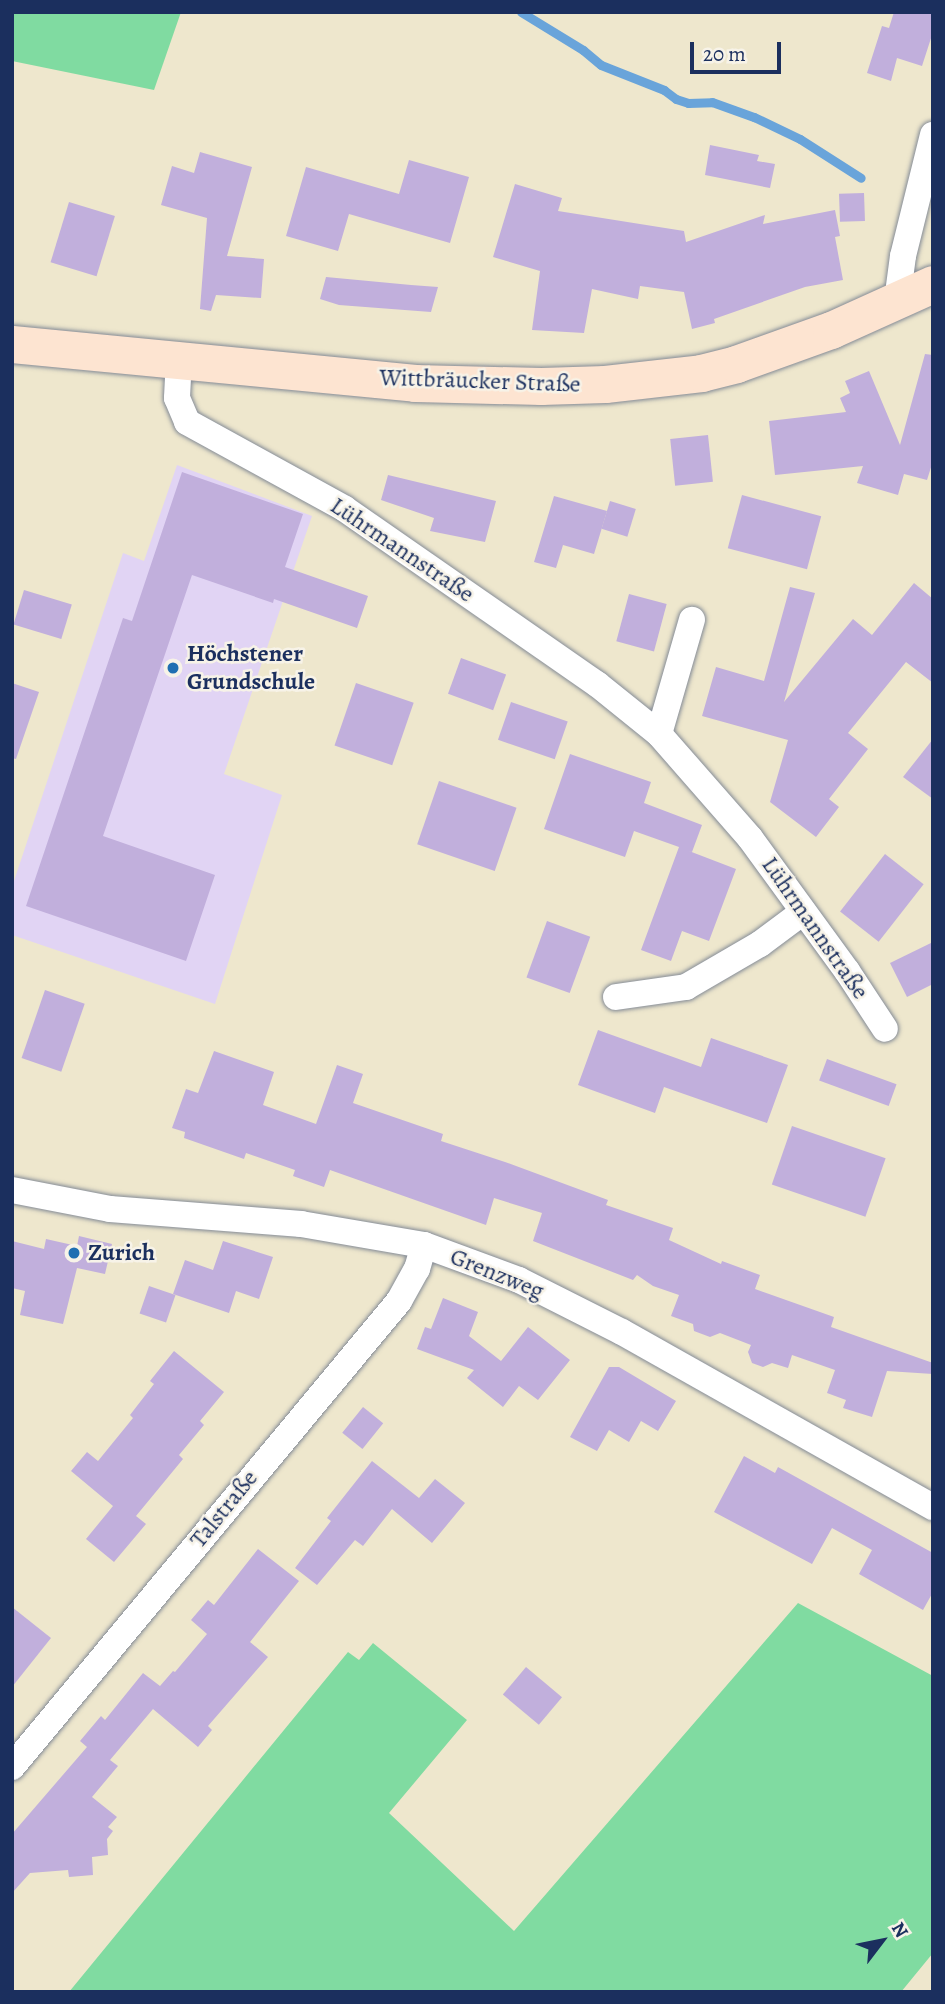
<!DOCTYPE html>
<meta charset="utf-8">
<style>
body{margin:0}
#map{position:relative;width:945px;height:2004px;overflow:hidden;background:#eee7cd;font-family:Alegreya,serif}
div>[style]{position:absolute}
.built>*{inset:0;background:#e1d4f4}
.green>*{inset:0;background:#80dba1}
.stream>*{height:9px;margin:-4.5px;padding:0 4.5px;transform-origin:4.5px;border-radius:4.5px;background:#69a4da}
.building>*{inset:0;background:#c1afdc;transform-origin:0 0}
.roads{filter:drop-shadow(0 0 2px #848b96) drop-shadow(0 0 2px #848b96)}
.minor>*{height:26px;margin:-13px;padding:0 13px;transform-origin:13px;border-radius:13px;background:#fff}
.secondary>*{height:37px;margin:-18.5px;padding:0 18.5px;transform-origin:18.5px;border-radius:18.5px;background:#fde4d1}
.dots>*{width:19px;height:19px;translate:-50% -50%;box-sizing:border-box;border:4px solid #f7f3e8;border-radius:50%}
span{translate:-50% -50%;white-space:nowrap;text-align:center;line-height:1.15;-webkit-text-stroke:5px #f7f3e8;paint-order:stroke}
.street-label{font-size:24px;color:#1b2f5e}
.poi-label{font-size:24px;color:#1b2f5e;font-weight:700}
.left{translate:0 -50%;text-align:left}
.frame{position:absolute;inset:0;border:14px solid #1b2f5e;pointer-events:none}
.north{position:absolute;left:847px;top:1906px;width:70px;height:70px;-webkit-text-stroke:5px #f7f3e8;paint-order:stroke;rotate:58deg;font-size:19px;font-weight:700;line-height:28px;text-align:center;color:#1b2f5e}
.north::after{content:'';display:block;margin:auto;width:24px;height:32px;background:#1b2f5e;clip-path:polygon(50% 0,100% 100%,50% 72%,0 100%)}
.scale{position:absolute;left:690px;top:42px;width:91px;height:32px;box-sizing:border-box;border:4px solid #1b2f5e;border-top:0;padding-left:9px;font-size:21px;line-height:24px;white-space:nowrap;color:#1b2f5e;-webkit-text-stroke:5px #f7f3e8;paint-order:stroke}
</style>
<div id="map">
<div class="built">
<div style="clip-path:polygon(177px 465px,312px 516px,224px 774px,282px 795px,215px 1004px,12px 935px,12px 887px,123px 553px,144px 561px)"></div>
</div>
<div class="green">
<div style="clip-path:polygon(12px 12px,181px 12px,154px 90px,12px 61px)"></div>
<div style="clip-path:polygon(798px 1603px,933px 1676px,933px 1953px,901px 1992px,69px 1992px,348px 1652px,359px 1660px,373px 1643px,467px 1720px,389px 1813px,514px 1931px)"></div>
</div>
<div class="stream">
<div style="left:521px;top:12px;width:73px;rotate:31.5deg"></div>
<div style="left:583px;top:50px;width:23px;rotate:40deg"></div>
<div style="left:601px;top:65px;width:68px;rotate:21.6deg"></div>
<div style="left:664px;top:90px;width:15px;rotate:37deg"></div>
<div style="left:676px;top:99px;width:13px;rotate:18deg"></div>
<div style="left:688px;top:103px;width:24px;rotate:-2deg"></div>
<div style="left:712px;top:102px;width:45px;rotate:19.7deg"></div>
<div style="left:754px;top:117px;width:51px;rotate:25.6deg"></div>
<div style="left:800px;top:139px;width:72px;rotate:32.6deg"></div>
</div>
<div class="building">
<div style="clip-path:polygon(894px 12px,933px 12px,933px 32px,922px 66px,897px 58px,891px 81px,867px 73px,882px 26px,889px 28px)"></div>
<div style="clip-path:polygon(710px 145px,759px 155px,757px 161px,775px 164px,770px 188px,705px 175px)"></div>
<div style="clip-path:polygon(200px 152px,252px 167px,227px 256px,264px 259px,261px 298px,216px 295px,211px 311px,200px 309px,207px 218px,161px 205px,172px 166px,194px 173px)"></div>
<div style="clip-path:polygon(409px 160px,469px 177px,450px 243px,349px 214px,338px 251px,286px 236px,306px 167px,399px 194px)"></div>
<div style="clip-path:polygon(515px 184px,562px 198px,558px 211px,684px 231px,686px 242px,765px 215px,763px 224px,835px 210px,840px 236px,835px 237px,843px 280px,805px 287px,714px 319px,715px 323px,692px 329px,684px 292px,640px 286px,638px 299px,592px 289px,584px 333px,532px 330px,540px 271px,493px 257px)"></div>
<div style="left:864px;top:193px;width:28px;height:25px;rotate:88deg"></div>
<div style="left:69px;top:202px;width:48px;height:63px;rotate:17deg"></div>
<div style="clip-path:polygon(326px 277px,411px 285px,438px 287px,431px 312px,339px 305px,320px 299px)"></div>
<div style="clip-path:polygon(925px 354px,933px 355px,933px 461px,927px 480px,904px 474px,898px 495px,857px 483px,863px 466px,775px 475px,769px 421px,846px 412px,840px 398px,850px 393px,845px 381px,869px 371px,900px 445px)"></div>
<div style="left:708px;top:435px;width:47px;height:38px;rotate:84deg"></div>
<div style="clip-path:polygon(182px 472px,303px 514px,285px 567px,368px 596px,357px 628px,274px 599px,273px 603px,192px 575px,103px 836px,215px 875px,186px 961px,26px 906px,123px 618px,132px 621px)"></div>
<div style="clip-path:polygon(388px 475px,496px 501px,485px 542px,430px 531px,434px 518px,381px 500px)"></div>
<div style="left:742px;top:495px;width:82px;height:55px;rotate:15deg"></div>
<div style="clip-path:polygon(554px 496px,607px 511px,594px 554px,563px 545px,556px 568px,534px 562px)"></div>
<div style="left:610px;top:501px;width:27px;height:29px;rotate:17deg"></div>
<div style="clip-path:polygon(914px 583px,933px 599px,933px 683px,906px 662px,848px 733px,868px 749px,829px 799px,839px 807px,816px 837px,770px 802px,788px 740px,702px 716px,716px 667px,764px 681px,790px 587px,815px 593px,784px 702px,853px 619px,872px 635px)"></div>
<div style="left:24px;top:590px;width:50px;height:36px;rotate:17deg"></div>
<div style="left:629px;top:594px;width:39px;height:49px;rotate:15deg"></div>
<div style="left:461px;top:658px;width:48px;height:38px;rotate:20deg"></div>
<div style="clip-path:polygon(12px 683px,39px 692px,16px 759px,12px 758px)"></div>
<div style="left:356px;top:683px;width:61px;height:66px;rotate:19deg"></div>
<div style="left:511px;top:702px;width:60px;height:40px;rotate:19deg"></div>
<div style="clip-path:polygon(933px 739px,933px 799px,903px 777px)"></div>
<div style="clip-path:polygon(570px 754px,651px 782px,644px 803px,702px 825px,692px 852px,689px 851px,736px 869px,709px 941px,682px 931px,671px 961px,641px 950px,679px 847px,634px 831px,625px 857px,544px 829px)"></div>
<div style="left:439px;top:781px;width:82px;height:67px;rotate:19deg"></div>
<div style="left:885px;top:854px;width:49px;height:73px;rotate:38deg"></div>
<div style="left:547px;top:921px;width:46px;height:60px;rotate:20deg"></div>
<div style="clip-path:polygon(933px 942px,933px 984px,907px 997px,890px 963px)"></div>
<div style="left:45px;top:990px;width:42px;height:72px;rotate:19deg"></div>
<div style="clip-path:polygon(598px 1030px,701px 1067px,711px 1038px,788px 1065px,767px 1123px,664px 1087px,655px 1113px,578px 1085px)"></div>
<div style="clip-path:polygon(214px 1051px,274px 1072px,263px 1105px,316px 1124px,337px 1065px,363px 1074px,353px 1103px,443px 1134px,441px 1141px,505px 1162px,608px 1200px,606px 1205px,673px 1228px,669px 1240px,721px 1264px,722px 1261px,760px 1275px,755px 1289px,834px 1317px,831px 1327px,933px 1363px,933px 1374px,887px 1371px,872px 1417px,843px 1408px,846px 1400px,827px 1393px,835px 1370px,792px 1355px,788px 1368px,772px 1363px,763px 1367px,752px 1363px,748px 1352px,751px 1345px,720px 1333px,710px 1337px,694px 1331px,693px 1324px,671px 1316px,679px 1295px,653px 1286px,637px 1275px,633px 1280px,533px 1241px,542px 1213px,494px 1198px,486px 1225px,330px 1170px,324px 1187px,293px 1176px,295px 1170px,246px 1153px,244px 1159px,184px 1138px,185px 1132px,172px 1128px,186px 1089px,198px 1093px)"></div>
<div style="left:827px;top:1059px;width:74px;height:23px;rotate:20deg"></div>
<div style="left:792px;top:1126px;width:99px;height:62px;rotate:19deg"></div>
<div style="clip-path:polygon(79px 1236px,112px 1244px,105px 1274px,77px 1268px,63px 1324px,20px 1315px,25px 1291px,12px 1288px,12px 1241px,44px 1249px,46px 1239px,77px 1246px)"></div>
<div style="clip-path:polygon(223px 1241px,273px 1257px,259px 1299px,236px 1291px,229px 1313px,173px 1294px,185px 1260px,213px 1270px)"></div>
<div style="left:149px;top:1286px;width:28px;height:29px;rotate:19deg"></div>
<div style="clip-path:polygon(443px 1298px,478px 1312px,469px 1336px,501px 1361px,528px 1327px,570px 1360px,538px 1400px,519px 1386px,503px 1407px,467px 1378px,474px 1370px,417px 1349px,425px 1327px,431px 1329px)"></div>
<div style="clip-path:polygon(174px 1351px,224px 1392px,200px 1421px,204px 1425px,179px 1455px,183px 1459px,136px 1516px,146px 1524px,114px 1562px,86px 1539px,113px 1506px,71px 1471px,87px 1452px,98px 1461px,133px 1418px,130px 1415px,154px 1384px,150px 1381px)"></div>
<div style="clip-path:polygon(609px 1367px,619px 1367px,676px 1401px,658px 1431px,641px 1421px,629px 1442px,609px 1430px,597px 1451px,570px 1437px)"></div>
<div style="left:363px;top:1407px;width:26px;height:33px;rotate:39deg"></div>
<div style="clip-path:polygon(744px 1456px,775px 1473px,778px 1467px,933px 1553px,933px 1592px,923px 1610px,859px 1574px,872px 1550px,832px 1528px,812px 1564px,714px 1512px)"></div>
<div style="clip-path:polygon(372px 1461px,419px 1498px,435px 1479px,465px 1503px,432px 1543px,392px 1509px,363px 1546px,355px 1540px,317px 1585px,295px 1568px,331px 1521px,327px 1518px)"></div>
<div style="clip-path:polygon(258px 1549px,299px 1581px,250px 1642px,268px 1657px,208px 1726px,212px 1730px,198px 1747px,153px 1709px,110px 1760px,118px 1766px,92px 1797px,117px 1817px,108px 1827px,113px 1831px,107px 1839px,108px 1855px,92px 1857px,93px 1875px,69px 1877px,68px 1870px,30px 1873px,12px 1893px,12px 1834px,87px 1747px,80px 1741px,101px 1716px,105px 1720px,143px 1673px,160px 1686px,173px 1671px,175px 1672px,207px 1634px,191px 1620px,208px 1600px,214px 1605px)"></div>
<div style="clip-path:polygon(12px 1607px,51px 1638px,12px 1687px)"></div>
<div style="left:526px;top:1667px;width:47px;height:36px;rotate:40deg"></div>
</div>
<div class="roads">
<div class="minor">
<div style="left:897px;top:301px;width:45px;rotate:-82.4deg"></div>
<div style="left:903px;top:256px;width:125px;rotate:-76.1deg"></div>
<div style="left:179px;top:358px;width:40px;rotate:92.9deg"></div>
<div style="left:177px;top:398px;width:26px;rotate:67deg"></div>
<div style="left:187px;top:422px;width:180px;rotate:28.8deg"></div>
<div style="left:345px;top:509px;width:307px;rotate:34.8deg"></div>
<div style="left:597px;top:684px;width:80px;rotate:38.9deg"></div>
<div style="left:659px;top:734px;width:138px;rotate:48.8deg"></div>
<div style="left:750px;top:838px;width:165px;rotate:53.9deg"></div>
<div style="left:847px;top:971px;width:69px;rotate:56.8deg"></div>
<div style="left:659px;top:734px;width:119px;rotate:-73.9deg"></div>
<div style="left:616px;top:997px;width:71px;rotate:-8.1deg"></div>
<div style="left:686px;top:987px;width:86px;rotate:-30.2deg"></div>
<div style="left:760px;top:944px;width:54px;rotate:-36.7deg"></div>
<div style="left:12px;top:1190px;width:100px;rotate:11deg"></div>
<div style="left:110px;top:1209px;width:192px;rotate:4.5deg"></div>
<div style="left:301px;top:1224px;width:125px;rotate:9.7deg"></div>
<div style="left:424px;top:1245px;width:101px;rotate:20.2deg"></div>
<div style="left:519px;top:1280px;width:115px;rotate:26.8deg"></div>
<div style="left:622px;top:1332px;width:357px;rotate:29.4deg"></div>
<div style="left:12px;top:1767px;width:606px;rotate:-50.29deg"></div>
<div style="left:399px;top:1301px;width:37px;rotate:-61deg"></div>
<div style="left:417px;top:1269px;width:25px;rotate:-74deg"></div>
</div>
<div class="secondary">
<div style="left:12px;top:344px;width:405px;rotate:5.5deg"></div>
<div style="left:415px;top:383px;width:126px;rotate:1.4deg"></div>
<div style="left:541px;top:386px;width:64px;rotate:-1.8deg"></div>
<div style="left:605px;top:384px;width:97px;rotate:-6.5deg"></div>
<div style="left:701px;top:373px;width:36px;rotate:-14deg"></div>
<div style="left:736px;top:364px;width:101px;rotate:-19.7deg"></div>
<div style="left:831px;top:330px;width:112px;rotate:-24.3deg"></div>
</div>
</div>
<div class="dots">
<div style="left:173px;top:668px;background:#1f6fb2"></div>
<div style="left:74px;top:1253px;background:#1f6fb2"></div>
</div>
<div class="street-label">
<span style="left:480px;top:381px;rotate:2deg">Wittbräucker Straße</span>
<span style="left:402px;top:550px;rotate:34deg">Lührmannstraße</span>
<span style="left:815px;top:928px;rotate:55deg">Lührmannstraße</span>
<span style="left:497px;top:1274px;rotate:22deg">Grenzweg</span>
<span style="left:224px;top:1509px;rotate:-51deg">Talstraße</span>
</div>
<div class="poi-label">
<span class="left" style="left:187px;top:668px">Höchstener<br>Grundschule</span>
<span class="left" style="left:88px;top:1253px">Zurich</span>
</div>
<div class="frame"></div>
<div class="north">N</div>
<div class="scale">20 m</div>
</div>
